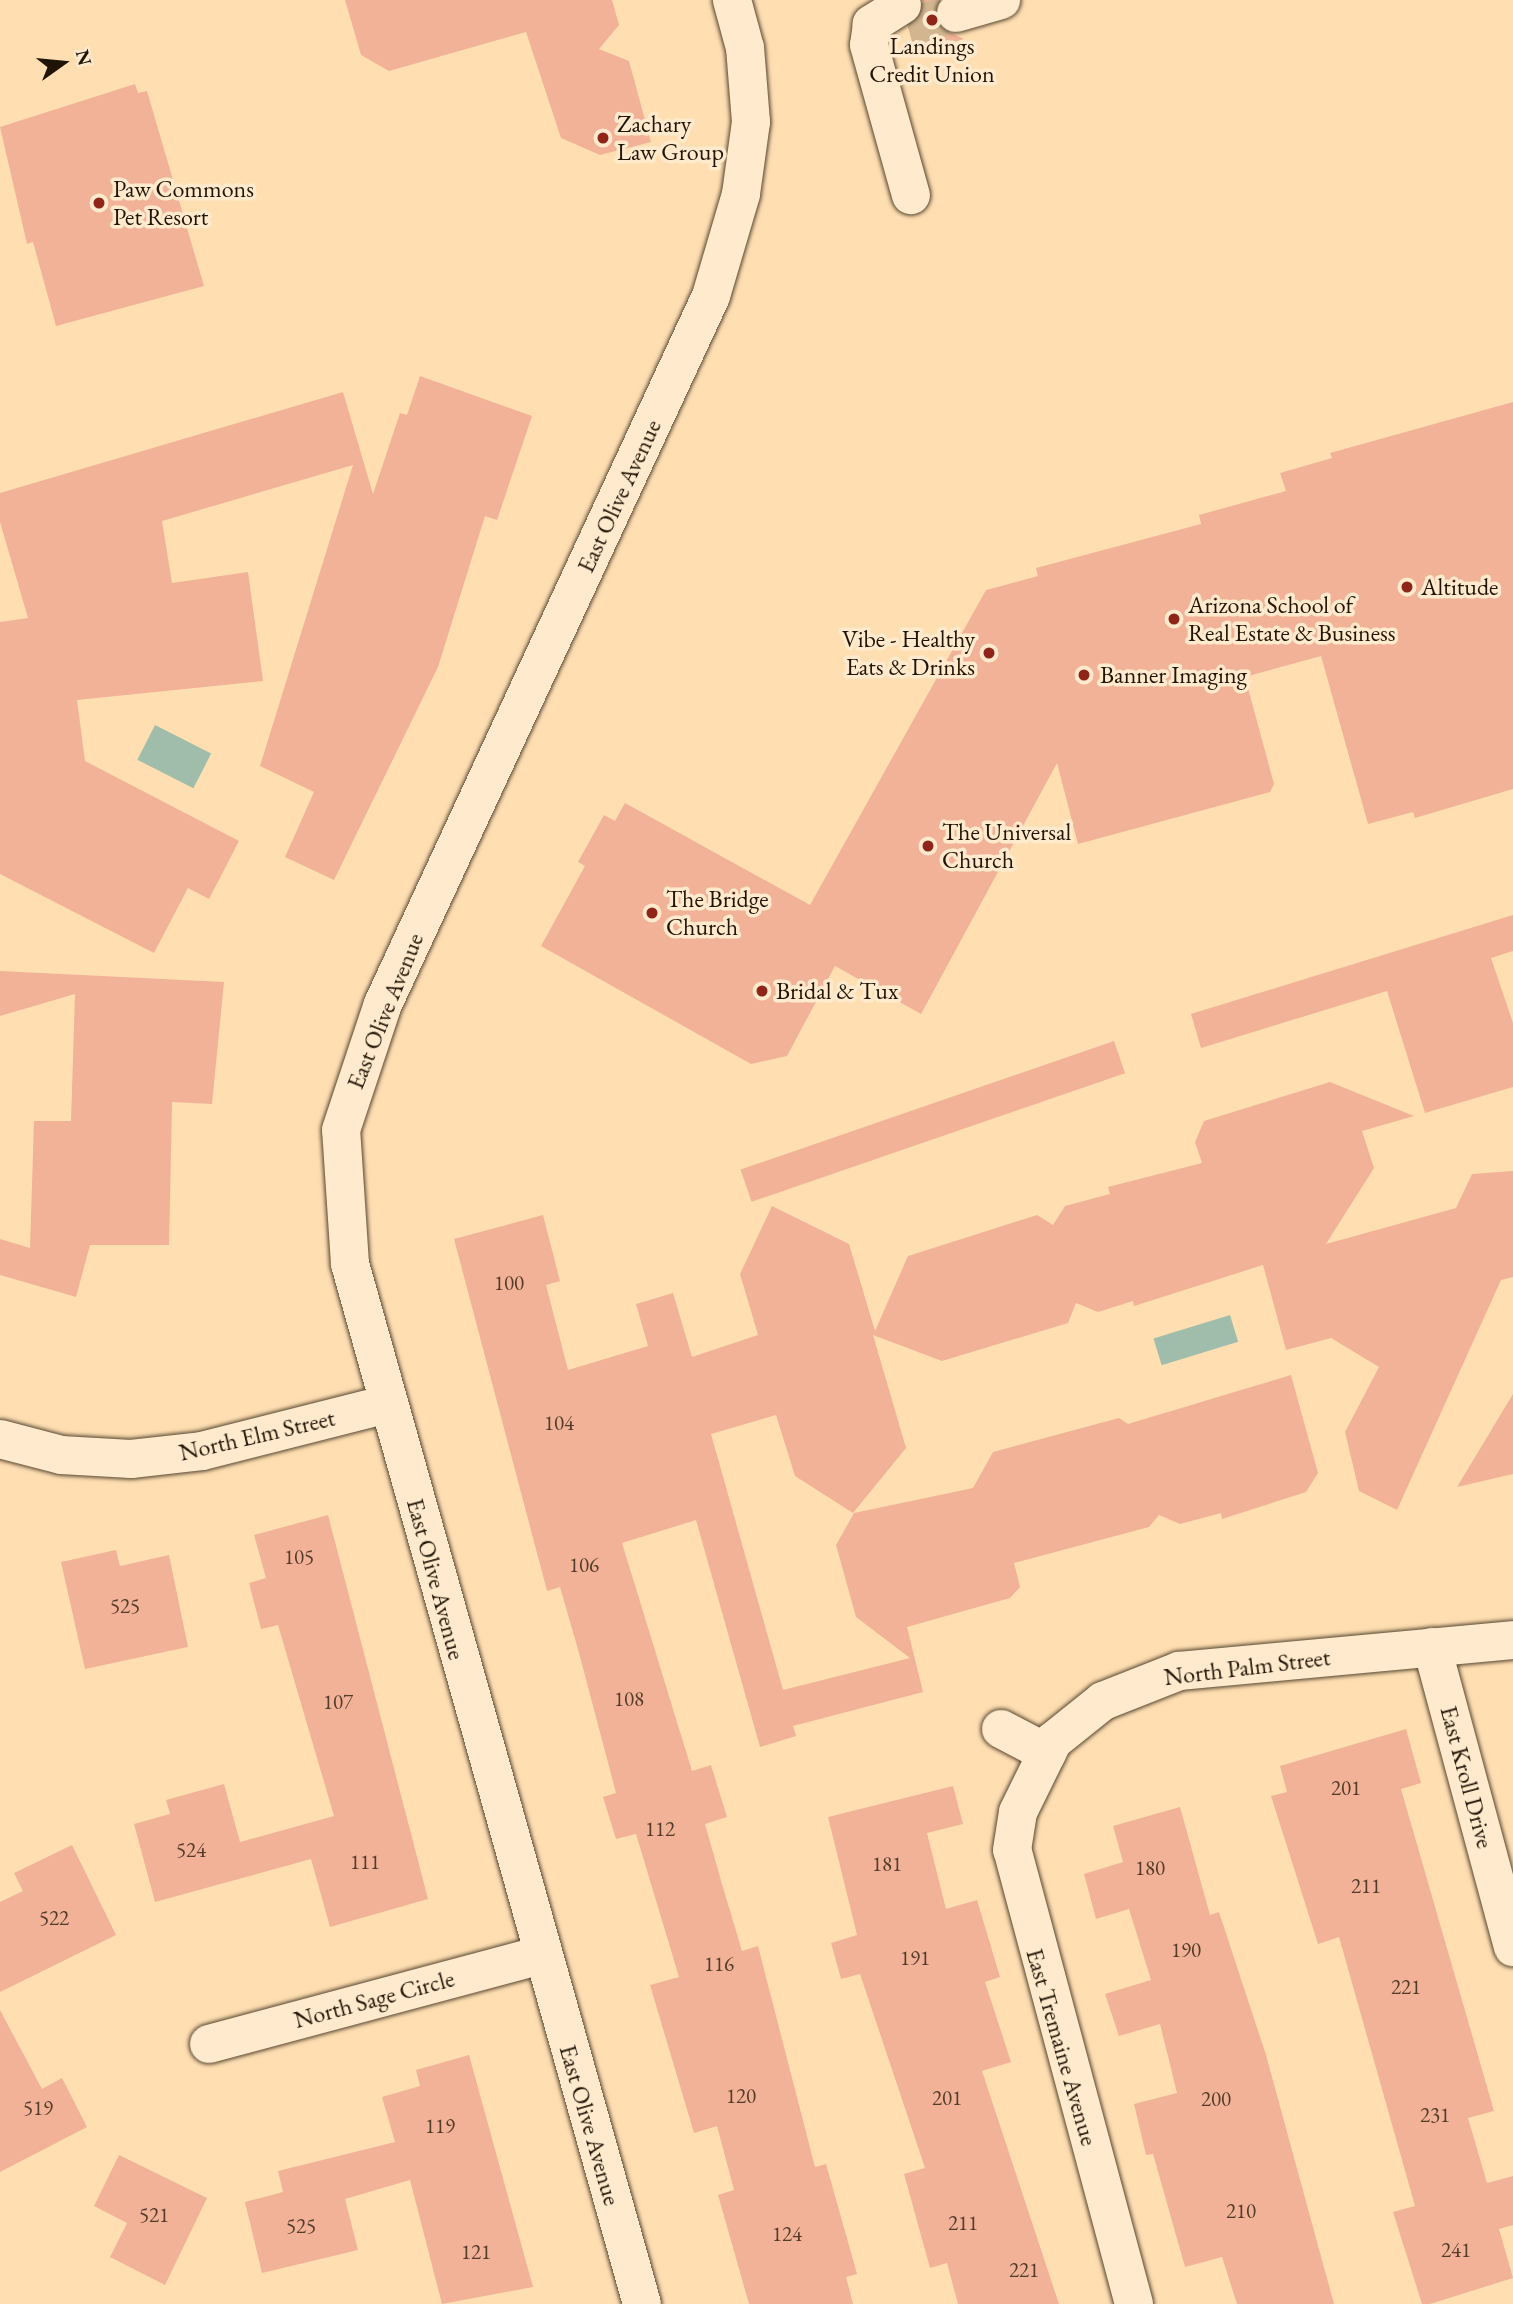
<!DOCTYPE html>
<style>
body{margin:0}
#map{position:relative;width:1513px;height:2304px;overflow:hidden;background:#ffdfb2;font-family:"EB Garamond",serif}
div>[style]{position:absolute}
.water>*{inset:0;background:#a0bdab;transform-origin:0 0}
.building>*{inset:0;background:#f1b297;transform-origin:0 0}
.minor-tunnel>*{height:38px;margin-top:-19px;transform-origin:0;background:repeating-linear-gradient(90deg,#d2b690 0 38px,transparent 0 57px)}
.roads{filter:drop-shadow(0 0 2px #584731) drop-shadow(0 0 2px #584731)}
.minor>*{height:38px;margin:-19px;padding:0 19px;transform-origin:19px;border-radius:19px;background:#ffeacd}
.dots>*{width:19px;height:19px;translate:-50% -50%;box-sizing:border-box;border:4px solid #ffeacd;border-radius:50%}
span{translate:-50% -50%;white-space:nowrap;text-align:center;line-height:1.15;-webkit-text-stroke:7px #ffeacd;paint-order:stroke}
.number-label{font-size:21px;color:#543c2a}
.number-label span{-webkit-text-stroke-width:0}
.poi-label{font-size:24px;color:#201406}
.left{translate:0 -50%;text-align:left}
.right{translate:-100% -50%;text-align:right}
.street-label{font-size:24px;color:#201406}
.north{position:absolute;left:28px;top:28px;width:70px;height:70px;-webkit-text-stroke:5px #ffeacd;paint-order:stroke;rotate:75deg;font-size:19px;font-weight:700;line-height:28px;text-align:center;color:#201406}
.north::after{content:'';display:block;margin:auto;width:24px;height:32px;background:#201406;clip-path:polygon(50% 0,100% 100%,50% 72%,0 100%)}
</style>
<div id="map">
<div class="water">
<div style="left:155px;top:725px;width:63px;height:39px;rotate:27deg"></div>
<div style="left:1230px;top:1315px;width:28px;height:80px;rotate:73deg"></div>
</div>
<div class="building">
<div style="clip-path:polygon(345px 0,612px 0,619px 25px,599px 49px,629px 61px,651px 142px,600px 155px,561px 138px,526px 32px,389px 71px,361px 55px)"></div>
<div style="clip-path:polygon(923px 0,939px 0,935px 18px,940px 28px,964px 39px,915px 53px,908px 27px,921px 16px)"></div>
<div style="clip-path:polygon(135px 84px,138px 93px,147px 91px,204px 286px,56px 326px,33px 242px,27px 244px,0 127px)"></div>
<div style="clip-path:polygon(420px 376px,532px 416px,497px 520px,485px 516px,438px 667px,334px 880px,285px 857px,314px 792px,260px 766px,353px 465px,162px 521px,172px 583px,248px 572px,263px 681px,77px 700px,85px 761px,239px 841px,209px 899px,188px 888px,154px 953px,0 874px,0 622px,28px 618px,0 522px,0 493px,343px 392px,373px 494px,400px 413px,407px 415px)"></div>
<div style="clip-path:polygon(1513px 402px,1513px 789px,1415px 818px,1413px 812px,1368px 824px,1321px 656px,1245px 677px,1274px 784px,1270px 792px,1078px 844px,1057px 763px,921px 1014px,835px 966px,787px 1056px,751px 1064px,541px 946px,585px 866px,578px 862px,604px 815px,615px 821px,625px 803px,810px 905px,986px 590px,1038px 576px,1036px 568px,1201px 524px,1199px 515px,1286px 491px,1280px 473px,1332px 458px,1330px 453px)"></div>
<div style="clip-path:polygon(1513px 915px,1513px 951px,1491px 958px,1513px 1023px,1513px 1087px,1425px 1113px,1387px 991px,1201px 1048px,1191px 1014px)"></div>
<div style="clip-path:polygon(0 971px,224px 982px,212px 1104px,172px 1102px,169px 1245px,90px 1245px,76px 1297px,0 1275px,0 1239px,30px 1248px,34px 1121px,71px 1121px,75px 994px,0 1016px)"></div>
<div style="left:1114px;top:1041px;width:34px;height:395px;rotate:71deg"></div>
<div style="clip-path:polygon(1330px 1082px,1414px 1116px,1362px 1131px,1374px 1168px,1326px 1244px,1456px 1208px,1472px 1174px,1513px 1171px,1513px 1277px,1501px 1280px,1397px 1510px,1359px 1491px,1345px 1432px,1379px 1367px,1331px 1338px,1286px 1350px,1263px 1265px,1134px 1306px,1133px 1301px,1098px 1312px,1076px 1303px,1068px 1323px,942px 1361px,873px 1335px,906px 1448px,853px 1513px,795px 1476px,776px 1415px,711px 1434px,783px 1690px,910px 1658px,856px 1617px,836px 1545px,854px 1513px,973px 1488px,993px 1452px,1119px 1418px,1128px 1424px,1291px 1375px,1318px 1473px,1306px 1492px,1222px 1519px,1221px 1513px,1180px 1524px,1159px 1515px,1149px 1527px,1014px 1563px,1020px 1587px,1010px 1598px,907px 1627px,923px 1692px,793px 1726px,796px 1736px,760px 1747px,696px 1520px,622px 1543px,692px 1771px,711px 1765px,727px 1817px,705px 1824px,722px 1884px,742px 1951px,758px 1946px,815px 2167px,826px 2164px,857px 2274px,846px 2277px,853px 2304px,749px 2304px,718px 2195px,734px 2190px,717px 2126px,694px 2133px,650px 1985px,679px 1977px,636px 1834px,616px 1839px,603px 1797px,616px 1793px,579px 1653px,560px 1587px,547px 1591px,454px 1239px,543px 1215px,560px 1281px,546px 1285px,568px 1370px,648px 1346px,636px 1304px,673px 1293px,692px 1357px,758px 1335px,740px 1274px,772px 1206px,849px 1244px,875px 1331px,908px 1256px,1037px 1215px,1053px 1225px,1065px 1206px,1110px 1194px,1108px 1187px,1202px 1163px,1195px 1142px,1204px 1121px)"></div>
<div style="clip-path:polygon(1513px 1394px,1513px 1474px,1457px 1487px)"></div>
<div style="clip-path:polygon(328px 1515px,428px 1899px,330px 1927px,311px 1859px,155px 1902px,134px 1824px,170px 1814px,166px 1800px,224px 1784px,240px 1842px,334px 1816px,278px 1625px,261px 1629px,249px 1583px,266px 1578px,254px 1535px)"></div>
<div style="clip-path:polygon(116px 1550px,120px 1566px,169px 1555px,188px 1647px,85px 1669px,61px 1562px)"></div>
<div style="clip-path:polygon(1406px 1729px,1421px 1783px,1401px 1789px,1494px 2111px,1468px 2118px,1487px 2183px,1513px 2176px,1513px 2225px,1499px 2229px,1513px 2278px,1430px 2304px,1422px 2304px,1393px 2212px,1415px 2206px,1339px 1937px,1318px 1944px,1271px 1796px,1287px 1792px,1280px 1766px)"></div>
<div style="clip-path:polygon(953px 1786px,963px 1824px,927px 1833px,946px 1909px,977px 1900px,1000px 1977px,985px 1982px,1011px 2062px,982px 2071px,1059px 2304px,958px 2304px,947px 2263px,930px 2268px,904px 2174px,925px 2168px,860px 1974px,841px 1979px,831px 1943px,857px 1935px,828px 1817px)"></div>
<div style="clip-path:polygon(1180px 1807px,1210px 1915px,1219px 1912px,1266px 2055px,1334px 2304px,1237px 2304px,1222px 2257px,1185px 2267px,1153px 2154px,1146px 2155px,1134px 2104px,1177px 2093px,1160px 2024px,1119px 2036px,1105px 1994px,1151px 1980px,1129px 1909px,1096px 1919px,1084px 1874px,1123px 1862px,1113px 1826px)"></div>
<div style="clip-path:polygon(72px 1845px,116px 1935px,0 1992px,0 1902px,23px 1891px,14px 1873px)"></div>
<div style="clip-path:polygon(0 2010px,42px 2089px,62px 2078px,87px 2127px,0 2172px)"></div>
<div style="clip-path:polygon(469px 2055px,533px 2287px,442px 2304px,410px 2180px,345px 2199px,358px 2250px,262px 2273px,245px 2202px,283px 2192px,278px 2171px,395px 2142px,382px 2097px,420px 2086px,416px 2070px)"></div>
<div style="clip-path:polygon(119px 2155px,207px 2198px,165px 2285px,110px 2257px,127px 2223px,94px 2206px)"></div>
</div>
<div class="minor-tunnel">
<div style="left:908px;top:27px;width:50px;rotate:-16.3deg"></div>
</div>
<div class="roads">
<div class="minor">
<div style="left:902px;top:5px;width:36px;rotate:148deg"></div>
<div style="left:872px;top:24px;width:21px;rotate:98deg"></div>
<div style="left:869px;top:45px;width:156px;rotate:74.4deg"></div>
<div style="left:956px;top:13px;width:47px;rotate:-16.1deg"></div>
<div style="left:0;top:1439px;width:63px;rotate:14.7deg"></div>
<div style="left:61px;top:1455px;width:70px;rotate:3.3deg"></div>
<div style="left:131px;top:1459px;width:71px;rotate:-6.4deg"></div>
<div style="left:202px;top:1451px;width:192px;rotate:-14.2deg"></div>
<div style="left:1432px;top:1647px;width:311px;rotate:74.9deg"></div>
<div style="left:1001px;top:1729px;width:52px;rotate:27.6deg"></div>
<div style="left:209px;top:2044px;width:343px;rotate:-15deg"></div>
<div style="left:642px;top:2304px;width:1080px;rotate:-105.68deg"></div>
<div style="left:350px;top:1264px;width:134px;rotate:-93.8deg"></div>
<div style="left:341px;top:1130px;width:133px;rotate:-71.6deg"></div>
<div style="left:383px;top:1004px;width:780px;rotate:-65.14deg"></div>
<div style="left:711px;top:296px;width:106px;rotate:-73.6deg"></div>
<div style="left:741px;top:194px;width:73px;rotate:-82.1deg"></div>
<div style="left:751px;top:122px;width:74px;rotate:-94.6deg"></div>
<div style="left:745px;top:48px;width:50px;rotate:-105.2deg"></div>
<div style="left:1134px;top:2304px;width:470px;rotate:-105deg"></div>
<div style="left:1012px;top:1850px;width:38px;rotate:-81deg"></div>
<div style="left:1018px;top:1812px;width:79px;rotate:-63.8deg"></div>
<div style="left:1053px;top:1741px;width:64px;rotate:-38.7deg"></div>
<div style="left:1103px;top:1701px;width:82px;rotate:-21.5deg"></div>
<div style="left:1179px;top:1671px;width:335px;rotate:-5.3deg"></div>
</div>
</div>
<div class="dots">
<div style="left:932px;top:20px;background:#8f2418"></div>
<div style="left:603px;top:138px;background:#8f2418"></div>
<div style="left:99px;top:203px;background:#8f2418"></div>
<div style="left:1407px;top:587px;background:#8f2418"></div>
<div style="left:1174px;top:619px;background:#8f2418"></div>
<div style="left:989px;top:653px;background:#8f2418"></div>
<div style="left:1084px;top:675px;background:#8f2418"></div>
<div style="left:928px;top:846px;background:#8f2418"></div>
<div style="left:652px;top:913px;background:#8f2418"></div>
<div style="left:762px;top:991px;background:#8f2418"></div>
</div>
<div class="number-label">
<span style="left:509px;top:1283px">100</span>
<span style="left:559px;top:1423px">104</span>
<span style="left:299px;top:1557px">105</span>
<span style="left:584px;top:1565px">106</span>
<span style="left:125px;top:1606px">525</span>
<span style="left:629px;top:1699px">108</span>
<span style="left:338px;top:1702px">107</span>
<span style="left:1346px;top:1788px">201</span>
<span style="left:660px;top:1829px">112</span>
<span style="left:191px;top:1850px">524</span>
<span style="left:365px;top:1862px">111</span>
<span style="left:887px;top:1864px">181</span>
<span style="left:1150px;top:1868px">180</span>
<span style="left:1366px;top:1886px">211</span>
<span style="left:54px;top:1918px">522</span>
<span style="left:1186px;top:1950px">190</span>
<span style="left:915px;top:1958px">191</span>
<span style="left:719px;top:1964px">116</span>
<span style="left:1406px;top:1987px">221</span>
<span style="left:741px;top:2096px">120</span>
<span style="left:947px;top:2098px">201</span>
<span style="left:1216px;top:2099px">200</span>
<span style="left:38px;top:2108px">519</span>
<span style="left:1435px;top:2115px">231</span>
<span style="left:440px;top:2126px">119</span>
<span style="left:1241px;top:2211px">210</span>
<span style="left:154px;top:2215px">521</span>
<span style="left:963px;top:2223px">211</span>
<span style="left:301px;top:2226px">525</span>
<span style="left:787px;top:2234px">124</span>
<span style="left:1456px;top:2250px">241</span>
<span style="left:476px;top:2252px">121</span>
<span style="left:1024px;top:2270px">221</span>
</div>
<div class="poi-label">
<span style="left:932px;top:60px">Landings<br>Credit Union</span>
<span class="left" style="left:617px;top:138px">Zachary<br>Law Group</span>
<span class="left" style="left:113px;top:203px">Paw Commons<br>Pet Resort</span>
<span class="left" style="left:1421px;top:587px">Altitude</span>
<span class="left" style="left:1188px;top:619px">Arizona School of<br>Real Estate &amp; Business</span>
<span class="right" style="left:975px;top:653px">Vibe - Healthy<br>Eats &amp; Drinks</span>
<span class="left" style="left:1100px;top:675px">Banner Imaging</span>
<span class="left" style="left:942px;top:846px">The Universal<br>Church</span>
<span class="left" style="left:666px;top:913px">The Bridge<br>Church</span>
<span class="left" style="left:776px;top:991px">Bridal &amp; Tux</span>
</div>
<div class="street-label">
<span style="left:619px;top:496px;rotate:-65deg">East Olive Avenue</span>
<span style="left:385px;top:1011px;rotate:-68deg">East Olive Avenue</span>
<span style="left:257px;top:1435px;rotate:-13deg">North Elm Street</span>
<span style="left:436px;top:1579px;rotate:75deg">East Olive Avenue</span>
<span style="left:1247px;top:1667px;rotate:-7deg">North Palm Street</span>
<span style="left:1467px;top:1777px;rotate:75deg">East Kroll Drive</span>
<span style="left:374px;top:1999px;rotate:-15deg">North Sage Circle</span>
<span style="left:1062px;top:2047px;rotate:74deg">East Tremaine Avenue</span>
<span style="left:590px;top:2125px;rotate:74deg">East Olive Avenue</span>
</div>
<div class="north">N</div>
</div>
